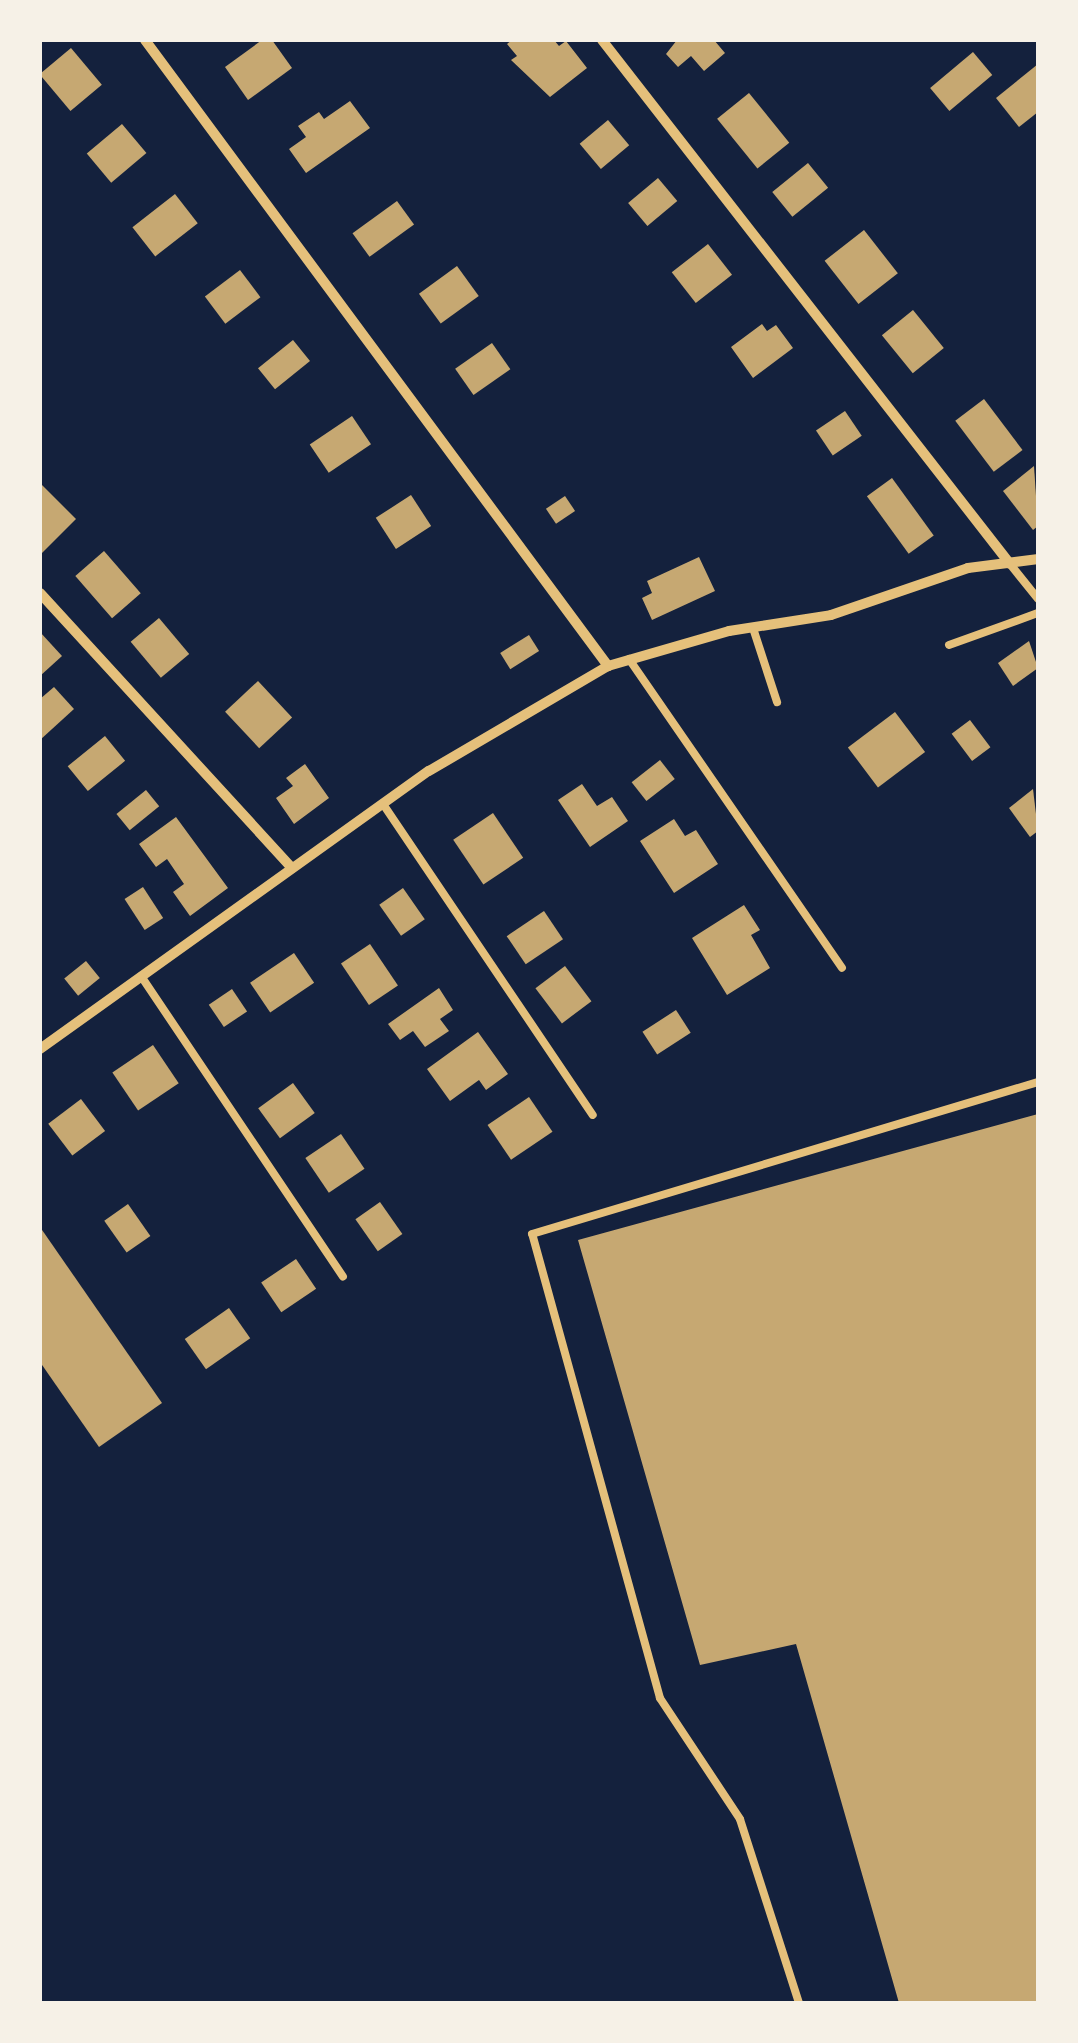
<!DOCTYPE html>
<style>
body{margin:0}
#map{position:relative;width:1078px;height:2043px;overflow:hidden;background:#14213d;font-family:Rubik,sans-serif}
div>[style]{position:absolute}
.building>*{inset:0;background:#c6a872;transform-origin:0 0}
.service>*{height:8px;margin:-4px;padding:0 4px;transform-origin:4px;border-radius:4px;background:#e5c07b}
.minor>*{height:10px;margin:-5px;padding:0 5px;transform-origin:5px;border-radius:5px;background:#e5c07b}
span{translate:-50% -50%;white-space:nowrap;text-align:center;line-height:1.15;-webkit-text-stroke:10px #f6f1e7;paint-order:stroke}
.frame{position:absolute;inset:0;border:42px solid #f6f1e7;pointer-events:none}
</style>
<div id="map">
<div class="building">
<div style="clip-path:polygon(262px 40px,272px 40px,292px 68px,248px 100px,225px 67px)"></div>
<div style="clip-path:polygon(512px 40px,554px 40px,559px 46px,566px 41px,587px 68px,550px 97px,511px 60px,517px 56px,507px 44px)"></div>
<div style="clip-path:polygon(677px 40px,714px 40px,725px 53px,704px 71px,691px 56px,678px 67px,666px 54px)"></div>
<div style="left:71px;top:48px;width:48px;height:41px;rotate:50deg"></div>
<div style="left:973px;top:52px;width:30px;height:56px;rotate:50deg"></div>
<div style="clip-path:polygon(1038px 64px,1038px 112px,1019px 127px,996px 98px)"></div>
<div style="left:749px;top:93px;width:64px;height:41px;rotate:51deg"></div>
<div style="clip-path:polygon(350px 101px,370px 128px,306px 173px,289px 149px,306px 137px,298px 126px,319px 112px,324px 119px)"></div>
<div style="left:608px;top:120px;width:33px;height:37px;rotate:50deg"></div>
<div style="left:122px;top:124px;width:38px;height:46px;rotate:50deg"></div>
<div style="left:808px;top:163px;width:32px;height:46px;rotate:51deg"></div>
<div style="left:658px;top:178px;width:30px;height:39px;rotate:50deg"></div>
<div style="left:175px;top:194px;width:37px;height:54px;rotate:52deg"></div>
<div style="left:397px;top:201px;width:29px;height:55px;rotate:54deg"></div>
<div style="left:864px;top:230px;width:55px;height:50px;rotate:52deg"></div>
<div style="left:708px;top:244px;width:39px;height:46px;rotate:52deg"></div>
<div style="left:457px;top:266px;width:37px;height:47px;rotate:54deg"></div>
<div style="left:240px;top:270px;width:34px;height:44px;rotate:53deg"></div>
<div style="left:913px;top:310px;width:49px;height:40px;rotate:51deg"></div>
<div style="clip-path:polygon(762px 324px,767px 331px,776px 325px,793px 348px,753px 378px,731px 347px)"></div>
<div style="left:293px;top:340px;width:27px;height:45px;rotate:51deg"></div>
<div style="left:492px;top:343px;width:32px;height:45px;rotate:55deg"></div>
<div style="left:984px;top:399px;width:64px;height:36px;rotate:53deg"></div>
<div style="left:845px;top:411px;width:30px;height:35px;rotate:56deg"></div>
<div style="left:352px;top:416px;width:34px;height:51px;rotate:56deg"></div>
<div style="clip-path:polygon(1034px 466px,1038px 526px,1033px 530px,1003px 491px)"></div>
<div style="left:892px;top:478px;width:71px;height:31px;rotate:54deg"></div>
<div style="clip-path:polygon(40px 483px,76px 519px,42px 553px,40px 550px)"></div>
<div style="left:411px;top:495px;width:37px;height:42px;rotate:57deg"></div>
<div style="left:565px;top:496px;width:18px;height:23px;rotate:56deg"></div>
<div style="left:104px;top:551px;width:56px;height:38px;rotate:49deg"></div>
<div style="clip-path:polygon(699px 557px,715px 591px,652px 620px,642px 598px,652px 593px,647px 581px)"></div>
<div style="left:159px;top:618px;width:47px;height:37px;rotate:50deg"></div>
<div style="clip-path:polygon(40px 632px,62px 656px,40px 676px)"></div>
<div style="left:529px;top:635px;width:19px;height:34px;rotate:58deg"></div>
<div style="clip-path:polygon(1029px 641px,1038px 668px,1013px 686px,998px 663px)"></div>
<div style="left:258px;top:681px;width:50px;height:45px;rotate:47deg"></div>
<div style="clip-path:polygon(54px 687px,74px 709px,40px 740px,40px 699px)"></div>
<div style="left:895px;top:712px;width:50px;height:59px;rotate:53deg"></div>
<div style="left:970px;top:720px;width:34px;height:23px;rotate:53deg"></div>
<div style="left:105px;top:736px;width:32px;height:48px;rotate:51deg"></div>
<div style="left:660px;top:760px;width:24px;height:36px;rotate:52deg"></div>
<div style="clip-path:polygon(305px 764px,329px 798px,294px 824px,276px 798px,293px 786px,286px 778px)"></div>
<div style="clip-path:polygon(582px 784px,597px 806px,612px 797px,628px 821px,590px 847px,558px 800px)"></div>
<div style="clip-path:polygon(1033px 789px,1038px 831px,1030px 837px,1009px 808px)"></div>
<div style="left:146px;top:790px;width:21px;height:38px;rotate:51deg"></div>
<div style="left:493px;top:813px;width:54px;height:48px;rotate:56deg"></div>
<div style="clip-path:polygon(176px 817px,228px 888px,190px 916px,173px 892px,184px 884px,167px 859px,156px 867px,139px 844px)"></div>
<div style="clip-path:polygon(674px 819px,685px 836px,696px 830px,718px 864px,674px 893px,640px 841px)"></div>
<div style="left:143px;top:887px;width:37px;height:22px;rotate:57deg"></div>
<div style="left:403px;top:888px;width:38px;height:29px;rotate:55deg"></div>
<div style="clip-path:polygon(744px 905px,760px 930px,751px 935px,770px 968px,727px 995px,692px 938px)"></div>
<div style="left:544px;top:911px;width:34px;height:45px;rotate:56deg"></div>
<div style="left:370px;top:944px;width:50px;height:35px;rotate:56deg"></div>
<div style="left:294px;top:953px;width:36px;height:53px;rotate:56deg"></div>
<div style="left:86px;top:961px;width:22px;height:28px;rotate:51deg"></div>
<div style="left:565px;top:966px;width:44px;height:37px;rotate:53deg"></div>
<div style="clip-path:polygon(439px 988px,453px 1010px,440px 1019px,449px 1031px,425px 1047px,413px 1031px,400px 1040px,388px 1024px)"></div>
<div style="left:232px;top:989px;width:27px;height:28px;rotate:56deg"></div>
<div style="left:676px;top:1010px;width:27px;height:40px;rotate:57deg"></div>
<div style="clip-path:polygon(478px 1032px,508px 1074px,486px 1090px,479px 1080px,450px 1101px,427px 1069px)"></div>
<div style="left:153px;top:1045px;width:46px;height:49px;rotate:56deg"></div>
<div style="left:293px;top:1083px;width:37px;height:43px;rotate:54deg"></div>
<div style="left:529px;top:1097px;width:42px;height:50px;rotate:56deg"></div>
<div style="left:81px;top:1099px;width:40px;height:41px;rotate:53deg"></div>
<div style="clip-path:polygon(1038px 1114px,1038px 2003px,899px 2003px,796px 1644px,700px 1665px,578px 1240px)"></div>
<div style="left:341px;top:1134px;width:42px;height:43px;rotate:56deg"></div>
<div style="left:380px;top:1202px;width:39px;height:30px;rotate:55deg"></div>
<div style="left:128px;top:1204px;width:39px;height:29px;rotate:55deg"></div>
<div style="clip-path:polygon(40px 1227px,162px 1403px,99px 1447px,40px 1362px)"></div>
<div style="left:296px;top:1259px;width:36px;height:42px;rotate:56deg"></div>
<div style="left:229px;top:1308px;width:37px;height:54px;rotate:55deg"></div>
</div>
<div class="service">
<div style="left:1010px;top:564px;width:45px;rotate:51.3deg"></div>
<div style="left:753px;top:628px;width:78px;rotate:72deg"></div>
<div style="left:949px;top:645px;width:95px;rotate:-19.8deg"></div>
<div style="left:629px;top:659px;width:375px;rotate:55.4deg"></div>
<div style="left:383px;top:804px;width:375px;rotate:56deg"></div>
<div style="left:141px;top:976px;width:362px;rotate:56.1deg"></div>
<div style="left:799px;top:2003px;width:193px;rotate:-107.8deg"></div>
<div style="left:740px;top:1819px;width:145px;rotate:-123.5deg"></div>
<div style="left:660px;top:1698px;width:481px;rotate:-105.4deg"></div>
<div style="left:532px;top:1234px;width:528px;rotate:-16.72deg"></div>
</div>
<div class="minor">
<div style="left:145px;top:40px;width:779px;rotate:53.51deg"></div>
<div style="left:602px;top:40px;width:664px;rotate:52.09deg"></div>
<div style="left:40px;top:593px;width:373px;rotate:47.5deg"></div>
<div style="left:40px;top:1049px;width:478px;rotate:-35.6deg"></div>
<div style="left:429px;top:771px;width:208px;rotate:-30.4deg"></div>
<div style="left:608px;top:666px;width:126px;rotate:-16.1deg"></div>
<div style="left:729px;top:631px;width:103px;rotate:-8.9deg"></div>
<div style="left:831px;top:615px;width:145px;rotate:-18.9deg"></div>
<div style="left:968px;top:568px;width:71px;rotate:-7.3deg"></div>
</div>
<div class="frame"></div>
</div>
